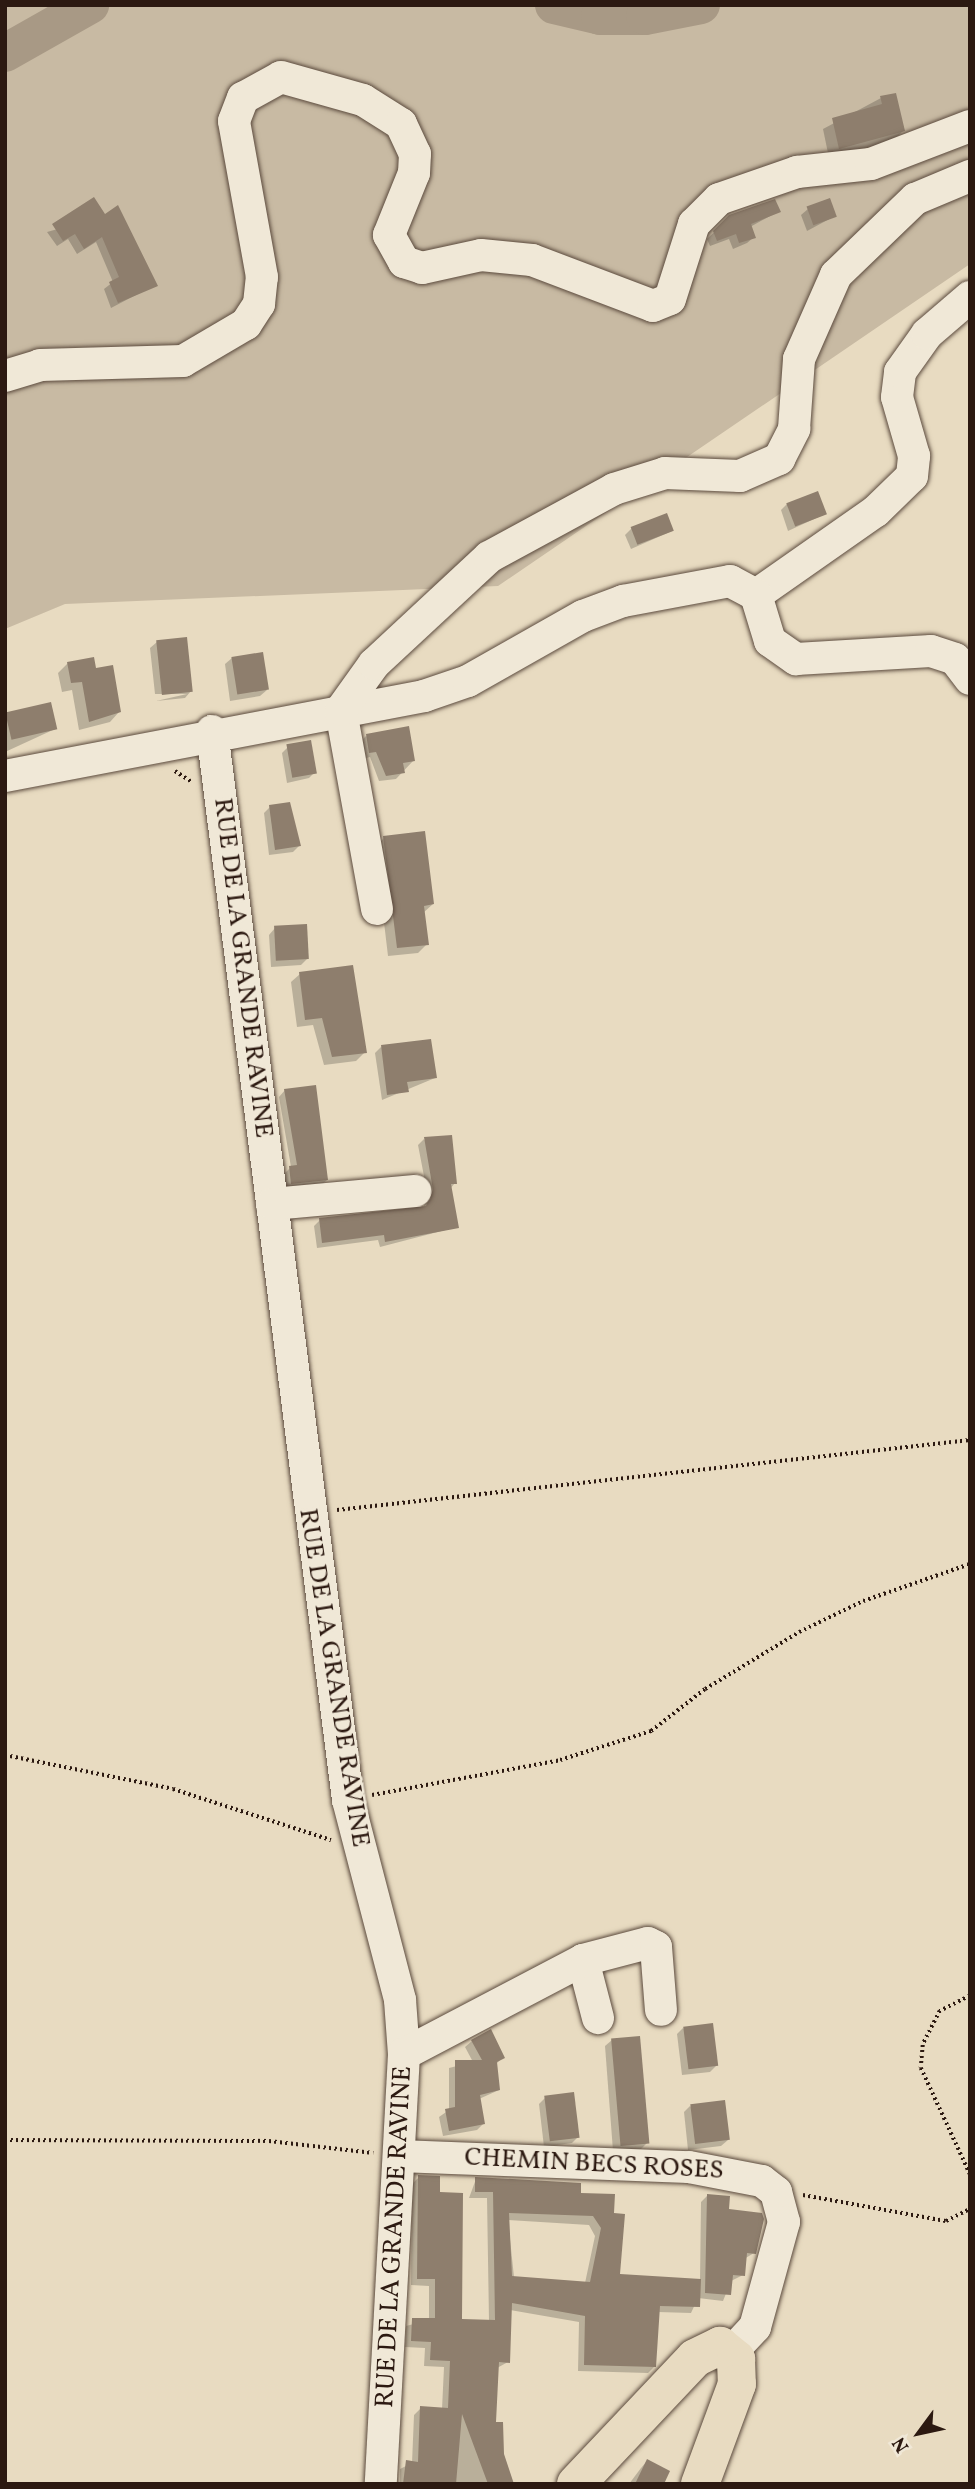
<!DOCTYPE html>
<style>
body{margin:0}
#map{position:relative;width:975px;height:2489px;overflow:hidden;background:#e8dbc1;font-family:Vollkorn,serif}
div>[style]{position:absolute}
.green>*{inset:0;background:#c8baa3}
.shadow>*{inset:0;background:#0003}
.river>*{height:38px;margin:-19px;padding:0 19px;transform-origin:19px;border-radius:19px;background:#a89985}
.building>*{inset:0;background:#8e7e6d;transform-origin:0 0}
.path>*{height:3.5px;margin-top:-1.75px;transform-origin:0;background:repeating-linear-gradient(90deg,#2c1911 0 2px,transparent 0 5.5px)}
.roads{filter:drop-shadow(0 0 2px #5b4a3d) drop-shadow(0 0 2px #5b4a3d)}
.minor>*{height:32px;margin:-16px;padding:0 16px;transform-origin:16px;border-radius:16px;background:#f0e8d7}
.major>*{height:38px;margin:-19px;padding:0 19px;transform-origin:19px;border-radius:19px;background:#e8dbc1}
span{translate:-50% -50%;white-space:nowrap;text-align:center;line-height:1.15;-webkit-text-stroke:5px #f0e8d7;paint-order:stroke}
.street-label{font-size:26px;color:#2c1911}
.frame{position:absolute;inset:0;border:7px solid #2c1911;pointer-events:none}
.north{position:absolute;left:884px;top:2398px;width:70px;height:70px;-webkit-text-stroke:5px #f0e8d7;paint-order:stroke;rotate:237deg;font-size:19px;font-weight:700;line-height:28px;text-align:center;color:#2c1911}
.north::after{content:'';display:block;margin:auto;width:24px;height:32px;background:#2c1911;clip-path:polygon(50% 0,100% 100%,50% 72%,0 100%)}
</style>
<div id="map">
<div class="green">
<div style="clip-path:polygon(5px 5px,970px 5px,970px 264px,498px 586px,65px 604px,5px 629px)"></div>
</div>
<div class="shadow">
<div style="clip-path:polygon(881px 98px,903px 131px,893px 141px,829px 158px,823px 129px)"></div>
<div style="clip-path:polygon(808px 209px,835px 216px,807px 231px,801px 215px)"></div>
<div style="clip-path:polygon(779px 211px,750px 227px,754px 237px,747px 243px,733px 249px,729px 239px,710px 246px,707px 239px,730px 217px)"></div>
<div style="clip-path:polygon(104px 216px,155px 285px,111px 308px,104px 289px,113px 282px,96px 242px,77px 254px,68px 239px,57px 246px,47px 232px)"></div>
<div style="clip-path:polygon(787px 504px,825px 514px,788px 531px,781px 510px)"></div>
<div style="clip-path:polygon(632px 528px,672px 531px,631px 549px,625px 535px)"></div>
<div style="clip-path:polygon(157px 642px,191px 691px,185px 698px,156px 701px,187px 694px,155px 694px,150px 648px)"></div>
<div style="clip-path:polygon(232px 658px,267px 690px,260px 696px,230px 701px,225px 664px)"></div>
<div style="clip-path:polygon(68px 663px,119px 712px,110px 722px,79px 730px,72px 690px,62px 692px,58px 673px)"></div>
<div style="clip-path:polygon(5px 714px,55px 729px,5px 752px)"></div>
<div style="clip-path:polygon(366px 736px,413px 761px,396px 779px,379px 781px,370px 757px,363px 759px,360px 742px)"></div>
<div style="clip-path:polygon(288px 747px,315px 772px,309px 778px,287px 783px,282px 753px)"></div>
<div style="clip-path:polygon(270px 807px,299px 846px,293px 852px,269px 855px,264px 813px)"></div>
<div style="clip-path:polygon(384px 838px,433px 904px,423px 913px,427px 944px,418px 953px,388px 956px,375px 847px)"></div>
<div style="clip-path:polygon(275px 928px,307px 959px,301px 965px,271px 967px,269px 935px)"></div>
<div style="clip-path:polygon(300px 974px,365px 1052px,356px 1061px,324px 1065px,313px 1025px,297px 1027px,291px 982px)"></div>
<div style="clip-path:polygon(381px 1047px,435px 1078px,382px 1100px,375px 1053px)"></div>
<div style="clip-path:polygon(285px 1090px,327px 1180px,320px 1186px,286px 1189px,284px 1174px,291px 1167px,279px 1097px)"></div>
<div style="clip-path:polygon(424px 1139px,455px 1183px,450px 1189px,457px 1227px,380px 1247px,378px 1240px,317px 1248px,314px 1226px,320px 1220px,423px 1208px,428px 1197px,418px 1145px)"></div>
<div style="clip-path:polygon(683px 2028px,716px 2066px,710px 2072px,682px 2075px,677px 2034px)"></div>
<div style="clip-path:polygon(612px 2040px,647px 2143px,641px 2149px,613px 2151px,605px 2046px)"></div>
<div style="clip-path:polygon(472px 2041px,503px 2057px,496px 2064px,499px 2090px,479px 2099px,484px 2123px,477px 2130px,443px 2136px,439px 2117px,449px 2110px,449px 2068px,473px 2062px,465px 2047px)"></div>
<div style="clip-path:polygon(545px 2098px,578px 2137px,572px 2143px,544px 2147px,539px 2104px)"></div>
<div style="clip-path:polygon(690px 2106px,728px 2140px,721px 2146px,688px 2150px,684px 2112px)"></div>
<div style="clip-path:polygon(evenodd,419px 2177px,438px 2194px,461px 2321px,489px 2321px,487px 2198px,469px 2198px,476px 2179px,579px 2194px,612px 2215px,618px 2276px,700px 2281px,701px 2202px,707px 2196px,727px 2210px,754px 2253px,744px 2259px,743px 2275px,731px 2281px,723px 2301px,698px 2298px,691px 2313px,658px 2312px,654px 2367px,648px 2373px,578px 2371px,579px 2322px,510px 2310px,508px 2362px,497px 2368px,495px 2424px,512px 2484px,400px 2484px,400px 2469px,412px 2463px,414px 2415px,421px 2408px,442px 2409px,444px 2367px,424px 2366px,425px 2348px,405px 2347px,406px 2326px,429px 2320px,429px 2286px,411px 2285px,412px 2184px,419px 2177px,508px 2220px,589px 2225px,595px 2236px,585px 2283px,514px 2277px,508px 2220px)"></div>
<div style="clip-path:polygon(647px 2461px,662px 2484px,629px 2484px,641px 2468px)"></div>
</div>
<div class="river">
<div style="left:554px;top:5px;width:47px;rotate:13.4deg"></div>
<div style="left:600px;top:16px;width:45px"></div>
<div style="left:645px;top:16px;width:57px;rotate:-11.1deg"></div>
<div style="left:5px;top:53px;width:98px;rotate:-29.5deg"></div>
</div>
<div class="building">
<div style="clip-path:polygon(896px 93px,905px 131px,839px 149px,832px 118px,882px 104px,880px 96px)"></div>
<div style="clip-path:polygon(94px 197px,105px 214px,118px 205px,158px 286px,118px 303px,109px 282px,119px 277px,102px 237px,84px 249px,75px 234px,63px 241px,52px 224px)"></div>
<div style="left:830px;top:198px;width:20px;height:25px;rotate:70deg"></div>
<div style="clip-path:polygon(775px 199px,781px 212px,751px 224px,756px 238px,739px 243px,736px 234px,717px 241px,713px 231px,729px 215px)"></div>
<div style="left:818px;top:491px;width:25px;height:34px;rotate:69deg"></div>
<div style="left:667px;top:513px;width:19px;height:39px;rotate:69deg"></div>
<div style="left:187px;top:637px;width:55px;height:31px;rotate:84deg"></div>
<div style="left:263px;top:652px;width:38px;height:32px;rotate:81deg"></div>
<div style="clip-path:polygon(94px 657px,96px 668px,113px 665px,121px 712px,89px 722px,82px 682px,71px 683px,67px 662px)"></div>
<div style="left:51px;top:702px;width:28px;height:47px;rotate:77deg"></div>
<div style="clip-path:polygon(409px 726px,415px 761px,403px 763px,405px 773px,386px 776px,376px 752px,369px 753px,366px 734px)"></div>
<div style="left:311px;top:740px;width:34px;height:25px;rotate:80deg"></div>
<div style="clip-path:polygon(290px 802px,301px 846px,275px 850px,269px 805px)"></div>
<div style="clip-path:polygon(425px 831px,434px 904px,424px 906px,429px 945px,397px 948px,383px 836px)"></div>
<div style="left:307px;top:924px;width:35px;height:33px;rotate:87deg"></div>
<div style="clip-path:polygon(353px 965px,367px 1053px,332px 1057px,322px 1018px,305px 1020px,299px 972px)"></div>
<div style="clip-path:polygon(431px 1039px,437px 1078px,407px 1082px,409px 1092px,387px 1095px,381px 1045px)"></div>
<div style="clip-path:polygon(316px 1085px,328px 1180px,291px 1184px,289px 1166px,297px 1165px,284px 1089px)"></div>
<div style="clip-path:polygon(452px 1135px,457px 1184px,451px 1184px,459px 1228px,385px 1242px,384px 1235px,322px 1243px,319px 1218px,426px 1206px,433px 1190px,424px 1137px)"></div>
<div style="left:713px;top:2023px;width:43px;height:30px;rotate:83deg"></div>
<div style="clip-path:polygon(491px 2029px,505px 2058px,497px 2062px,500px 2090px,480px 2095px,485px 2124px,449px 2131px,445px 2109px,455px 2107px,455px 2060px,482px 2060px,471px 2040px)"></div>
<div style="left:640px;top:2036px;width:108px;height:29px;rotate:85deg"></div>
<div style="left:574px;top:2092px;width:46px;height:30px;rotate:83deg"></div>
<div style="left:725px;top:2100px;width:40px;height:35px;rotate:83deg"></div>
<div style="clip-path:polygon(evenodd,418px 2175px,440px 2176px,440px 2192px,463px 2193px,462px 2319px,495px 2320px,493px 2192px,475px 2192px,475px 2177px,581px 2183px,581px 2193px,615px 2194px,614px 2213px,625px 2214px,620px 2274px,701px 2279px,700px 2307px,660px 2306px,656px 2367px,584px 2365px,585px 2316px,512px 2303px,510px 2363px,499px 2362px,496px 2422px,503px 2422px,504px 2454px,514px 2484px,488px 2484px,462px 2414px,456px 2484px,403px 2484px,406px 2460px,418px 2462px,420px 2406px,448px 2408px,450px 2361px,430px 2360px,431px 2342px,411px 2341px,412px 2318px,435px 2318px,435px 2279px,417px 2279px,418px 2175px,509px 2213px,593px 2216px,601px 2228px,590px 2282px,512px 2276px,509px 2213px)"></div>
<div style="clip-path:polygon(707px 2194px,730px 2196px,729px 2209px,762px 2213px,764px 2219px,756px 2254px,747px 2253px,745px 2276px,733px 2275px,731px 2295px,705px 2293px)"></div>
<div style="clip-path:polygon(647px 2459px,670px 2471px,664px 2484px,635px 2484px)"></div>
</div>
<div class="path">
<div style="left:175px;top:771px;width:20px;rotate:33deg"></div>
<div style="left:337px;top:1510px;width:637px;rotate:-6.31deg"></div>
<div style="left:5px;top:1755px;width:171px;rotate:11.4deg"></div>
<div style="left:173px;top:1789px;width:166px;rotate:17.9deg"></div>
<div style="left:372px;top:1795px;width:191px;rotate:-10.5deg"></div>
<div style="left:560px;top:1760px;width:96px;rotate:-17.7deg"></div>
<div style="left:651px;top:1731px;width:68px;rotate:-37.9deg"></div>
<div style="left:705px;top:1689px;width:110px;rotate:-31.2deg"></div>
<div style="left:799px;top:1632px;width:71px;rotate:-25.8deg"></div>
<div style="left:863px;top:1601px;width:113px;rotate:-19.1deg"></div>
<div style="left:970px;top:1996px;width:34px;rotate:153deg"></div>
<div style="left:940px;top:2011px;width:38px;rotate:117deg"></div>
<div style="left:923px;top:2045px;width:23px;rotate:95deg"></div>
<div style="left:921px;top:2068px;width:117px;rotate:65.2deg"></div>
<div style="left:5px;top:2140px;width:264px;rotate:0.2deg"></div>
<div style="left:269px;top:2141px;width:105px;rotate:6.6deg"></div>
<div style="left:803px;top:2195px;width:145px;rotate:10.3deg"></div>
<div style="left:946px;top:2221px;width:27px;rotate:-27deg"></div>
</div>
<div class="roads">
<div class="minor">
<div style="left:5px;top:376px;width:37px;rotate:-17deg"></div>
<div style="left:40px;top:365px;width:143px;rotate:-1.6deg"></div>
<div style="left:183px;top:361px;width:73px;rotate:-30.4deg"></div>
<div style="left:246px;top:324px;width:24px;rotate:-57deg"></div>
<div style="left:259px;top:304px;width:27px;rotate:-84deg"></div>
<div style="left:262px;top:277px;width:158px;rotate:-100.2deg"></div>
<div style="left:234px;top:121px;width:25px;rotate:-69deg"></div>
<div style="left:243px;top:98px;width:43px;rotate:-28.9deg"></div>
<div style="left:281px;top:77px;width:85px;rotate:15.7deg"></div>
<div style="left:363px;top:100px;width:45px;rotate:32.3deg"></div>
<div style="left:401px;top:124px;width:33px;rotate:65deg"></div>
<div style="left:415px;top:154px;width:19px;rotate:93deg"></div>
<div style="left:414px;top:173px;width:67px;rotate:112deg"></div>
<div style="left:389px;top:235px;width:31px;rotate:61deg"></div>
<div style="left:404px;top:262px;width:19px;rotate:18deg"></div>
<div style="left:422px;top:268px;width:60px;rotate:-12.4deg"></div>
<div style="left:481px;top:255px;width:51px;rotate:5.6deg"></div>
<div style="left:532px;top:260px;width:129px;rotate:20.8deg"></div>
<div style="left:653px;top:306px;width:18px;rotate:-22deg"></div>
<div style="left:670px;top:299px;width:79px;rotate:-72.3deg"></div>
<div style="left:694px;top:224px;width:35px;rotate:-45deg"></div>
<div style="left:719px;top:199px;width:83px;rotate:-19.1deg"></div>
<div style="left:797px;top:172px;width:74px;rotate:-6.2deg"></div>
<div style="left:871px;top:164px;width:106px;rotate:-21deg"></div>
<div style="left:756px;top:595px;width:146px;rotate:-35deg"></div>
<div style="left:876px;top:511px;width:50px;rotate:-44.2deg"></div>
<div style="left:912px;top:476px;width:20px;rotate:-84deg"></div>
<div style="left:914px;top:456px;width:61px;rotate:-106.1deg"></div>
<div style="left:897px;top:397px;width:25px;rotate:-83deg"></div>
<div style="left:900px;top:372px;width:47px;rotate:-54.6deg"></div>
<div style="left:927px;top:334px;width:57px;rotate:-40.7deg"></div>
<div style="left:212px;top:731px;width:1078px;rotate:82.75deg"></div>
<div style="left:348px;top:1800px;width:207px;rotate:75.4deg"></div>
<div style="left:400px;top:2000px;width:54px;rotate:85.8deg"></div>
<div style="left:404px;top:2054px;width:431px;rotate:93.1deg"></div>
<div style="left:5px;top:776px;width:427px;rotate:-10.8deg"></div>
<div style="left:424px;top:696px;width:46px;rotate:-18.8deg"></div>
<div style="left:468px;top:681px;width:132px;rotate:-29.5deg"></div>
<div style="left:583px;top:616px;width:43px;rotate:-20.6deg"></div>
<div style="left:623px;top:601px;width:109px;rotate:-10.6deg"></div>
<div style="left:730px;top:581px;width:30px;rotate:28deg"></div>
<div style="left:756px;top:595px;width:48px;rotate:73.1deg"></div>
<div style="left:770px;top:641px;width:32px;rotate:35deg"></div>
<div style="left:796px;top:659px;width:135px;rotate:-3.4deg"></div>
<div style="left:931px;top:651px;width:25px;rotate:18deg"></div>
<div style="left:955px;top:659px;width:25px;rotate:53deg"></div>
<div style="left:377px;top:909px;width:202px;rotate:-100.3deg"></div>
<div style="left:341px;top:710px;width:57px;rotate:-54.3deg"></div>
<div style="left:374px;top:664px;width:157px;rotate:-42.9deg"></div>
<div style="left:489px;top:557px;width:142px;rotate:-28.5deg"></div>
<div style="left:614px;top:489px;width:53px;rotate:-17.4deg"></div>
<div style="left:665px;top:473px;width:75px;rotate:2.3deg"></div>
<div style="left:740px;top:476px;width:43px;rotate:-23.6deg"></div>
<div style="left:779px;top:459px;width:34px;rotate:-63deg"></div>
<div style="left:794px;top:429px;width:70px;rotate:-85.9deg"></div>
<div style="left:799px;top:359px;width:92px;rotate:-66.2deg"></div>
<div style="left:836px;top:275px;width:110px;rotate:-43.9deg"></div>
<div style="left:915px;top:199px;width:60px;rotate:-22.7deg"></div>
<div style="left:272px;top:1204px;width:144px;rotate:-5.2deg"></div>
<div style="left:583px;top:1960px;width:60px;rotate:75.5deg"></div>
<div style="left:404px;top:2054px;width:202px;rotate:-27.7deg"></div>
<div style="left:583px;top:1960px;width:67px;rotate:-14.7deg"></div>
<div style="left:648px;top:1943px;width:9px;rotate:27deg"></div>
<div style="left:656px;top:1947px;width:63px;rotate:85.5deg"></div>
<div style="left:399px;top:2156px;width:290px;rotate:2.2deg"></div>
<div style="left:689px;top:2167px;width:74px;rotate:10.9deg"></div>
<div style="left:762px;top:2181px;width:18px;rotate:38deg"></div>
<div style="left:776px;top:2192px;width:31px;rotate:75deg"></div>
<div style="left:784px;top:2222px;width:109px;rotate:105.4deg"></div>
<div style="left:755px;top:2327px;width:34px;rotate:133deg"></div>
</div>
<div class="major">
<div style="left:576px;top:2484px;width:173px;rotate:-46.6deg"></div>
<div style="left:695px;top:2358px;width:28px;rotate:-26deg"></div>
<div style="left:720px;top:2346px;width:21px;rotate:39deg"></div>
<div style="left:736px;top:2359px;width:25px;rotate:88deg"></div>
<div style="left:737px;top:2384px;width:107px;rotate:110.3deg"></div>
</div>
</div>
<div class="street-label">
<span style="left:242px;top:968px;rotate:83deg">RUE DE LA GRANDE RAVINE</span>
<span style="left:333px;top:1678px;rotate:81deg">RUE DE LA GRANDE RAVINE</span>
<span style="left:594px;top:2165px;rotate:3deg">CHEMIN BECS ROSES</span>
<span style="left:395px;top:2237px;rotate:-87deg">RUE DE LA GRANDE RAVINE</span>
</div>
<div class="frame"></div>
<div class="north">N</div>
</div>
